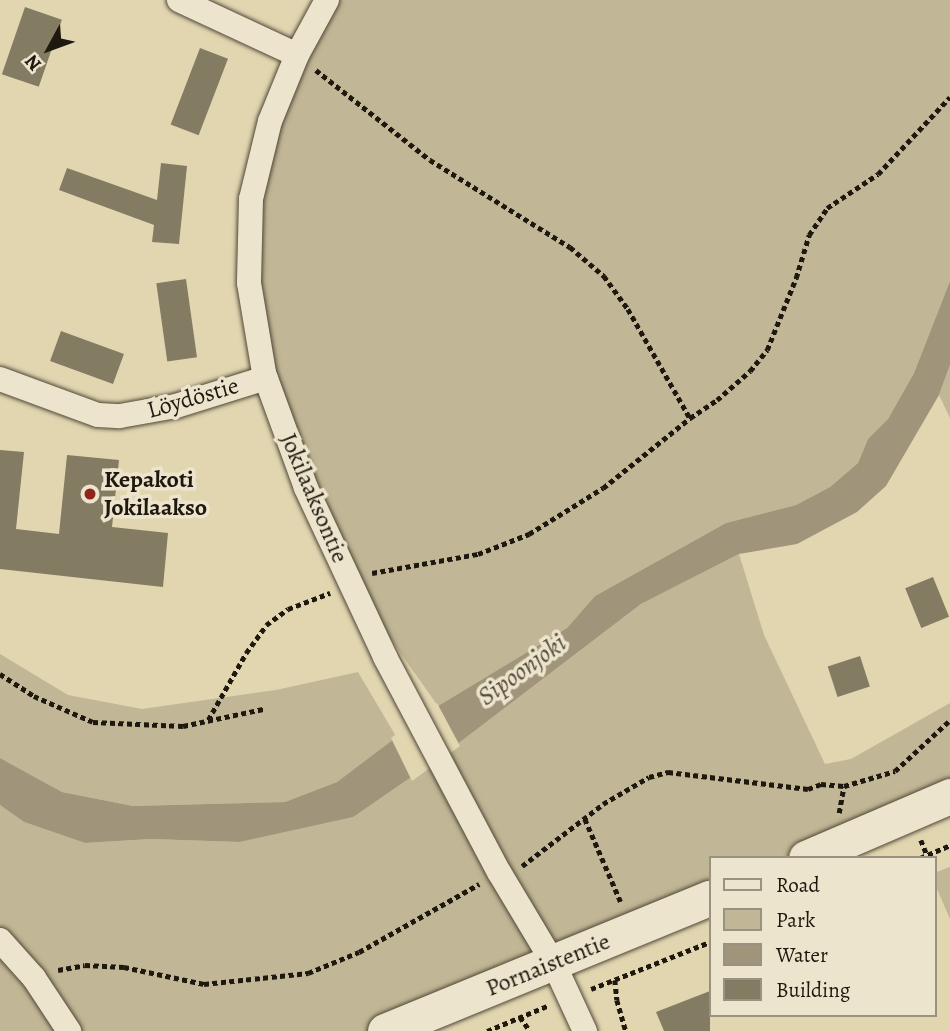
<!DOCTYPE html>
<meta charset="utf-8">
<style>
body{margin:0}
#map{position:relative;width:950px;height:1031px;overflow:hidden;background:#e2d6b1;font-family:Alegreya,serif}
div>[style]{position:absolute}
.green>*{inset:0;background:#c1b695}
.water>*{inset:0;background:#a0957a}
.pier>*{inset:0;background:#e2d6b1}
.building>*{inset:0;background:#847b63;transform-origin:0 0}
.path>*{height:4.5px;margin-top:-2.25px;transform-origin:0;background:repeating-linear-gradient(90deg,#1f180e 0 5px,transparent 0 8.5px)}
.roads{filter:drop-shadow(0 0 2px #504837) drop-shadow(0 0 2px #504837)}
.street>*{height:24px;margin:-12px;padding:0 12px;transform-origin:12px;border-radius:12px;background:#ece4cc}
.secondary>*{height:35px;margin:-17.5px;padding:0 17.5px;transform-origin:17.5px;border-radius:17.5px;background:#ece4cc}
.dots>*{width:19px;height:19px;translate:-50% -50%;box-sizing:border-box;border:4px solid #ece4cc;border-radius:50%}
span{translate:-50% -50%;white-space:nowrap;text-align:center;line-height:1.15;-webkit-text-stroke:7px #ece4cc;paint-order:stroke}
.street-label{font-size:24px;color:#1f180e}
.poi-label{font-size:24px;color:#1f180e;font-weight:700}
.left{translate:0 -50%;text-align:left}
.water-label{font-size:26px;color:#534a39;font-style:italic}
.legend{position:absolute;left:709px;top:856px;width:228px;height:161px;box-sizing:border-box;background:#ece4cc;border:2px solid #9a9280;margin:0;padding:9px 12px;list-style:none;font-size:21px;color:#1f180e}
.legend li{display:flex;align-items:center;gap:14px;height:35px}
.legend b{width:35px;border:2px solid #9a9280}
.north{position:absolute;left:14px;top:14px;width:70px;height:70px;-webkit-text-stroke:5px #ece4cc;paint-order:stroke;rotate:229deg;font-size:19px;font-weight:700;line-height:28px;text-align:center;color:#1f180e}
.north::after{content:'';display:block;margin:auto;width:24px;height:32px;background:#1f180e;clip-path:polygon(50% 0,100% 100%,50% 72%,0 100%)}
</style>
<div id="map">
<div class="green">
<div style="clip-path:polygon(327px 0,950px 0,950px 281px,914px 373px,888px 419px,868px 439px,858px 463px,830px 487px,796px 505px,726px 523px,595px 596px,567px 628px,438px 706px,348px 579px,266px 378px,251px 199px)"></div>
<div style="clip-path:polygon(950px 365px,950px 418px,939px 395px)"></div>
<div style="clip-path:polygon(739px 554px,764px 635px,825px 764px,851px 759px,950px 703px,950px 796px,806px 858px,710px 858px,710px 897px,385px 1031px,0 1031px,0 805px,24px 822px,85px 843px,151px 839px,239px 842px,443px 755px,641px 604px)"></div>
<div style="clip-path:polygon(0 654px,68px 695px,142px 709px,276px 690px,358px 672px,397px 738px,337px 782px,285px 802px,133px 806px,62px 792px,0 758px)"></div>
<div style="clip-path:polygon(950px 867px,950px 919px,934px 882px,934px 873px)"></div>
</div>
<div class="water">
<div style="clip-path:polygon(950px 281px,950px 365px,939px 395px,886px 486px,857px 512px,797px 544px,739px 554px,641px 604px,443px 755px,353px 817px,239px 842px,151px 839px,85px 843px,24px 822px,0 805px,0 758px,62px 792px,133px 806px,285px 802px,337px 782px,438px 706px,567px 628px,595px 596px,726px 523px,796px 505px,830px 487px,858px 463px,868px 439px,888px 419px,914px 373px)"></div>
</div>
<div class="pier">
<div style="clip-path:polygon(437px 703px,460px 746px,412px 781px,391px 738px)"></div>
</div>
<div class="building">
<div style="left:25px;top:7px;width:39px;height:71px;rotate:19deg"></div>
<div style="left:200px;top:48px;width:30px;height:82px;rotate:21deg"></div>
<div style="clip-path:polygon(161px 163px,187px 166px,179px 244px,152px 242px,154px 225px,59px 190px,67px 168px,157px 200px)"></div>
<div style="left:186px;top:279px;width:79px;height:30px;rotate:82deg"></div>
<div style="left:61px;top:331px;width:67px;height:32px;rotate:20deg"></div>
<div style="clip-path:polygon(0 450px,24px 452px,16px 529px,59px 534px,67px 455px,119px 460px,112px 527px,168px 533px,163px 587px,0 569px)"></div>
<div style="left:933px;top:577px;width:43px;height:30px;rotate:68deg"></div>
<div style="left:860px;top:656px;width:32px;height:34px;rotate:72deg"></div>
<div style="clip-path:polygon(710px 991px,710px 1031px,664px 1031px,656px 1012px)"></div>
</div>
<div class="path">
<div style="left:316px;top:70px;width:145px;rotate:38.3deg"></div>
<div style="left:430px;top:160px;width:165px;rotate:31.9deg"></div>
<div style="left:570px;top:247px;width:45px;rotate:40.5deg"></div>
<div style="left:604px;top:276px;width:41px;rotate:54deg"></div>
<div style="left:628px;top:309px;width:125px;rotate:60.4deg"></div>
<div style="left:372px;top:573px;width:108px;rotate:-10.2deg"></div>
<div style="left:478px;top:554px;width:55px;rotate:-21.4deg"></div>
<div style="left:529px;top:534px;width:87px;rotate:-31.9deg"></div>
<div style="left:603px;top:488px;width:112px;rotate:-38.8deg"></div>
<div style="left:690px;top:418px;width:32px;rotate:-34deg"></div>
<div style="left:717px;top:400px;width:44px;rotate:-41.3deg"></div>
<div style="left:750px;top:371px;width:27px;rotate:-51deg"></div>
<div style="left:767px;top:350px;width:78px;rotate:-68.1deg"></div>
<div style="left:796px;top:278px;width:45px;rotate:-73.2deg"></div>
<div style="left:809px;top:235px;width:32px;rotate:-56deg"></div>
<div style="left:827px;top:208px;width:61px;rotate:-33.7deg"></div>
<div style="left:878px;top:174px;width:105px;rotate:-46.9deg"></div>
<div style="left:0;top:674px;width:40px;rotate:32.9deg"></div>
<div style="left:34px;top:696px;width:64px;rotate:23.8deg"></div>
<div style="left:93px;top:722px;width:90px;rotate:2.5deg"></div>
<div style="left:183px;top:726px;width:82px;rotate:-12deg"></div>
<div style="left:208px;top:720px;width:77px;rotate:-60.4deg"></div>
<div style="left:246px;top:653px;width:34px;rotate:-54deg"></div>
<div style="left:266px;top:625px;width:27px;rotate:-36deg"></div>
<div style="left:288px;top:609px;width:45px;rotate:-20.9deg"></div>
<div style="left:839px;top:813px;width:27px;rotate:-80deg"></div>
<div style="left:585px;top:819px;width:90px;rotate:66.6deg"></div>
<div style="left:921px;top:840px;width:16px;rotate:68deg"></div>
<div style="left:920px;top:858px;width:33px;rotate:-23deg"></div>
<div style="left:522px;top:866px;width:102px;rotate:-37.4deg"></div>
<div style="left:603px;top:804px;width:53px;rotate:-30.4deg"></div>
<div style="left:649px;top:777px;width:20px;rotate:-15deg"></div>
<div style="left:668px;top:772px;width:141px;rotate:6.9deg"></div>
<div style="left:808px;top:789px;width:14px;rotate:-21deg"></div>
<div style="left:821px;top:784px;width:23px;rotate:5deg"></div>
<div style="left:844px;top:786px;width:53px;rotate:-16.4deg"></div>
<div style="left:895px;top:771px;width:75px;rotate:-42.8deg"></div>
<div style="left:58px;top:970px;width:27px;rotate:-10deg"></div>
<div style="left:85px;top:965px;width:39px;rotate:3deg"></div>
<div style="left:124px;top:967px;width:82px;rotate:12deg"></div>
<div style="left:204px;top:984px;width:105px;rotate:-6deg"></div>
<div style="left:308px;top:973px;width:55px;rotate:-22.4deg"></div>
<div style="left:359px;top:952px;width:138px;rotate:-29.5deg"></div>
<div style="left:615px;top:980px;width:20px;rotate:84deg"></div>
<div style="left:617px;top:1000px;width:32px;rotate:74deg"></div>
<div style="left:591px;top:989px;width:128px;rotate:-21.6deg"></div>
<div style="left:520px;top:1017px;width:17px;rotate:54deg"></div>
<div style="left:487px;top:1031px;width:65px;rotate:-22.6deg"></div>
</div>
<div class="roads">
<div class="street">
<div style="left:179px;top:0;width:130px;rotate:25deg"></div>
<div style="left:327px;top:0;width:63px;rotate:118.6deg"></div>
<div style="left:297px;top:55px;width:71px;rotate:112.2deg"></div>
<div style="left:270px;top:121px;width:80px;rotate:103.7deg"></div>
<div style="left:251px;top:199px;width:84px;rotate:91.4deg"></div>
<div style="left:249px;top:283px;width:91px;rotate:80.5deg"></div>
<div style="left:264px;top:373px;width:122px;rotate:69.9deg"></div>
<div style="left:306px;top:488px;width:187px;rotate:64.9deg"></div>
<div style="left:385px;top:657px;width:243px;rotate:62.1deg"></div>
<div style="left:499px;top:872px;width:107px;rotate:59.1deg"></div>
<div style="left:554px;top:964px;width:74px;rotate:65.2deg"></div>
<div style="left:0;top:379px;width:104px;rotate:20.2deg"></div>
<div style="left:98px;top:415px;width:22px;rotate:3deg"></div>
<div style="left:120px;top:416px;width:57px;rotate:-10.1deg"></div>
<div style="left:176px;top:406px;width:94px;rotate:-17.3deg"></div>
<div style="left:0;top:940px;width:51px;rotate:48.2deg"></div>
<div style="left:34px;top:978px;width:64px;rotate:56.6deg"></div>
</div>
<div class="secondary">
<div style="left:806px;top:858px;width:157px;rotate:-23.3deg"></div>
<div style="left:385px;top:1031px;width:351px;rotate:-22.3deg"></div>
</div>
</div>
<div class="dots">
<div style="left:90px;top:494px;background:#8f2418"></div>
</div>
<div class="street-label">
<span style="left:193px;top:398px;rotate:-16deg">Löydöstie</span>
<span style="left:314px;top:498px;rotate:67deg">Jokilaaksontie</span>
<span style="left:548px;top:965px;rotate:-22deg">Pornaistentie</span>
</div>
<div class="poi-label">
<span class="left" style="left:104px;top:494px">Kepakoti<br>Jokilaakso</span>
</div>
<div class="water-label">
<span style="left:522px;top:670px;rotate:-36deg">Sipoonjoki</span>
</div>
<ul class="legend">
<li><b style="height:9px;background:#ece4cc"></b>Road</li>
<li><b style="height:19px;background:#c1b695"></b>Park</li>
<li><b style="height:19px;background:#a0957a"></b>Water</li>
<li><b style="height:19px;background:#847b63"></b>Building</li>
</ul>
<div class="north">N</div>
</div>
